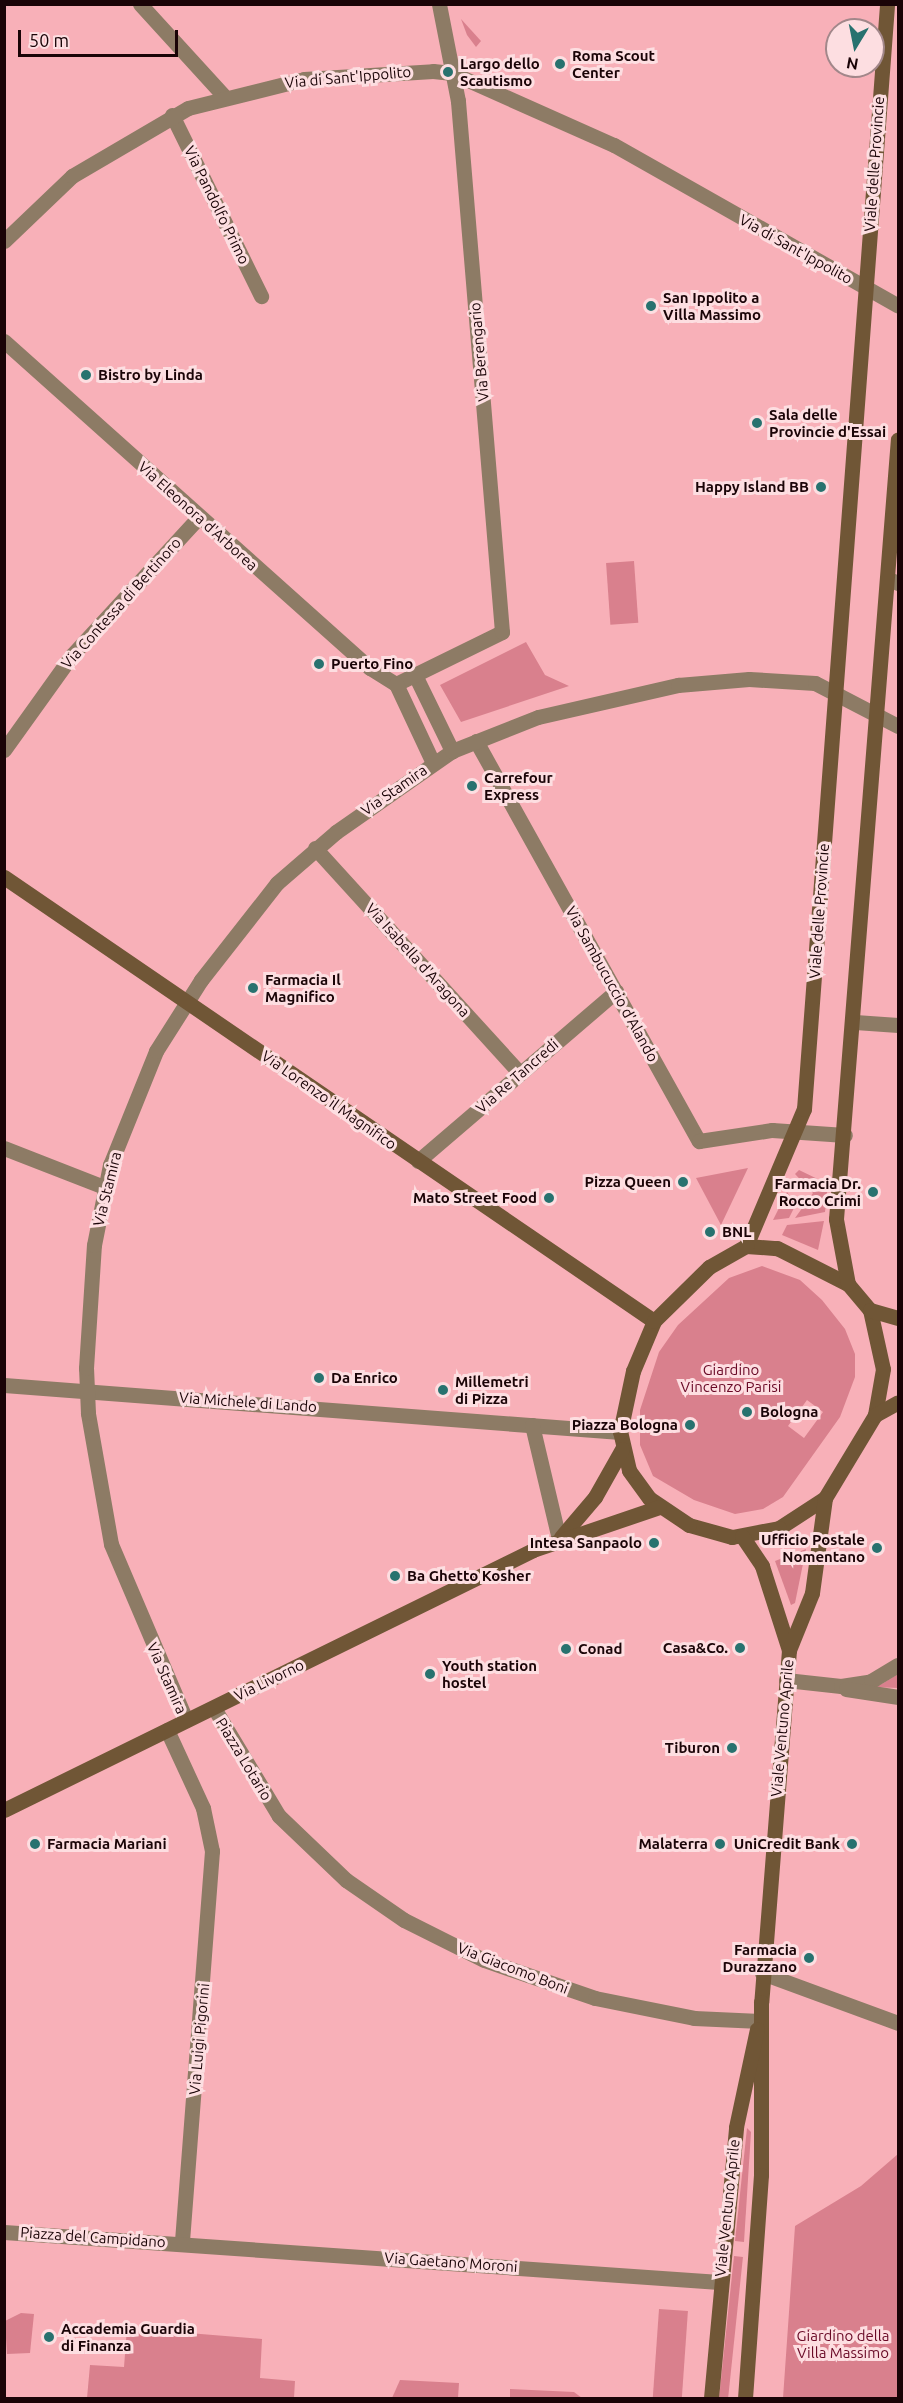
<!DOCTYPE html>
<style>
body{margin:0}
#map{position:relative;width:903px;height:2403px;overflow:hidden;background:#f8b0b8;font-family:Ubuntu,sans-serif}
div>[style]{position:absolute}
.green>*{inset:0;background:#d9808d;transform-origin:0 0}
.street>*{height:15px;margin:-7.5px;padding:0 7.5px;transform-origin:7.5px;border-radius:7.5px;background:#8d7b65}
.secondary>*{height:15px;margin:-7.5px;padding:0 7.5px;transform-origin:7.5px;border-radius:7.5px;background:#705636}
.dots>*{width:16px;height:16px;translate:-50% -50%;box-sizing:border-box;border:3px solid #fddee1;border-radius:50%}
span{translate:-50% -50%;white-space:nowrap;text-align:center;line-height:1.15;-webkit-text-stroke:6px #fddee1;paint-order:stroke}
.poi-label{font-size:15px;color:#1a0407;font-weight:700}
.left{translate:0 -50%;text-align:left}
.right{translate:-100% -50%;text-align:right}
.street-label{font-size:15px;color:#1a0407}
.park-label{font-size:15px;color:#690926}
.frame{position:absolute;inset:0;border:6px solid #1a0407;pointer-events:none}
.north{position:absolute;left:825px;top:18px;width:60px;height:60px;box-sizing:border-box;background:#fddee1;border:2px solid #a2878a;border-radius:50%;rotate:190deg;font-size:16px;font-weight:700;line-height:24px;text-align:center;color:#1a0407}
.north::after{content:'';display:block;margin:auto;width:21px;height:27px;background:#28726f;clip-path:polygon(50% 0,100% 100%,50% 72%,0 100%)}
.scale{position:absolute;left:18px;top:30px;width:160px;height:27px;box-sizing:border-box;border:3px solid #1a0407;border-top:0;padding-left:8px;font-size:18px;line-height:21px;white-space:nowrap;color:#1a0407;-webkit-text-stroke:4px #fddee1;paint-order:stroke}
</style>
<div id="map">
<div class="green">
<div style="clip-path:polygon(461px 19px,481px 41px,476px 47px,467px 35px)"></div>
<div style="left:634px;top:561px;width:62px;height:28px;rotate:86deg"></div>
<div style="clip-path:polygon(526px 642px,545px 675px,569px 686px,461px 722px,440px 685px)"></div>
<div style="clip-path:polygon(748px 1168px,721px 1225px,696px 1178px)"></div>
<div style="clip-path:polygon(799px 1170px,828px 1184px,825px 1212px,795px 1218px,813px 1193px,795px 1174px)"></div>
<div style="clip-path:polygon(787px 1192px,796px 1204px,789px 1218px,773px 1220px)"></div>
<div style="clip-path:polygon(824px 1221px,818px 1250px,782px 1235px,787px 1225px)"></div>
<div style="clip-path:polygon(evenodd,762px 1266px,800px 1280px,822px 1300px,845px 1329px,855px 1354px,855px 1377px,840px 1417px,783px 1497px,763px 1509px,735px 1514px,694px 1500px,653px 1476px,640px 1445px,640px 1410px,659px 1352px,678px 1325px,729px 1278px,762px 1266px,807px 1400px,823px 1412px,804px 1438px,788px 1426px,807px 1400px)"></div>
<div style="clip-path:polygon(806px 1549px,795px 1603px,791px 1605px,775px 1561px)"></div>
<div style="clip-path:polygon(898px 1674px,898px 1688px,873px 1687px,882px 1684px)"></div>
<div style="clip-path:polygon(747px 2128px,751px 2132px,744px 2242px,735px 2241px)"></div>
<div style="clip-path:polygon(898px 2154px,898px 2398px,783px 2398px,795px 2226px,861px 2186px)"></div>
<div style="left:734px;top:2256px;width:9px;height:142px;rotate:6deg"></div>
<div style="left:659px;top:2309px;width:29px;height:89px;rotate:4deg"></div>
<div style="clip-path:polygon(21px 2313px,34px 2314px,30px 2353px,7px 2354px,5px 2321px)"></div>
<div style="clip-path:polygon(127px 2328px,262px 2339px,260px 2378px,295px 2381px,294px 2398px,87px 2398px,90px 2365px,124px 2367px)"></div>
<div style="clip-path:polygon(400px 2380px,459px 2383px,458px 2398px,392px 2398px)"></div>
<div style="clip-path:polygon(510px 2389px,574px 2392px,582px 2398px,510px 2398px)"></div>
</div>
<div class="street">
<div style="left:140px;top:4px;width:123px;rotate:47.6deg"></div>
<div style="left:172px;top:115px;width:202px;rotate:63.8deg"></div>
<div style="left:4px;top:241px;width:94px;rotate:-43.7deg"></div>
<div style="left:72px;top:176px;width:134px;rotate:-30.4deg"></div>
<div style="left:188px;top:108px;width:120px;rotate:-14deg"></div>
<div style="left:304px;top:79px;width:129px;rotate:-3.5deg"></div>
<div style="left:433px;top:71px;width:19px;rotate:6deg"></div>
<div style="left:452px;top:73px;width:177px;rotate:24deg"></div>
<div style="left:614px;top:145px;width:326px;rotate:29.5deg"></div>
<div style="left:4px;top:341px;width:491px;rotate:41.8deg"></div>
<div style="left:370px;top:668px;width:31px;rotate:32deg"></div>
<div style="left:889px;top:579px;width:10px;rotate:24deg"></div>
<div style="left:415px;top:675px;width:85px;rotate:64deg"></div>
<div style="left:396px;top:684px;width:118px;rotate:-26.1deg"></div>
<div style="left:502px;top:632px;width:533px;rotate:-94.74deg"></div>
<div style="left:458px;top:101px;width:99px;rotate:-101.1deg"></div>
<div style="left:396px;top:684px;width:87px;rotate:64.9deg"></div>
<div style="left:476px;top:741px;width:458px;rotate:60.9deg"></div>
<div style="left:699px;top:1141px;width:74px;rotate:-8.6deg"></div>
<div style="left:772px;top:1130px;width:73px;rotate:3.9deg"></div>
<div style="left:4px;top:750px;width:117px;rotate:-54.4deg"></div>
<div style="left:72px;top:655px;width:186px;rotate:-47.4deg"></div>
<div style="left:315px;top:848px;width:304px;rotate:47.7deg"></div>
<div style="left:855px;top:1022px;width:43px;rotate:4deg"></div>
<div style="left:4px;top:1148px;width:107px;rotate:21.3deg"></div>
<div style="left:418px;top:1161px;width:261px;rotate:-40.6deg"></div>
<div style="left:4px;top:1385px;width:618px;rotate:4.36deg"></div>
<div style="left:532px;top:1425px;width:117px;rotate:76.7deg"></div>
<div style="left:786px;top:1680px;width:55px;rotate:6.2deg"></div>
<div style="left:841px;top:1686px;width:30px;rotate:-9deg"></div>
<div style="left:871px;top:1681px;width:31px;rotate:-31deg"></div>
<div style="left:846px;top:1689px;width:53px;rotate:8.7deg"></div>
<div style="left:214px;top:1708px;width:126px;rotate:59deg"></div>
<div style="left:279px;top:1816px;width:93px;rotate:43.7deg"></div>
<div style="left:346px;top:1880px;width:70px;rotate:34.6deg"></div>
<div style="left:404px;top:1920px;width:89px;rotate:26.6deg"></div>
<div style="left:484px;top:1960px;width:117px;rotate:18.9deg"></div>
<div style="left:595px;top:1998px;width:101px;rotate:11.4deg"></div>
<div style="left:694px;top:2018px;width:66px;rotate:2.6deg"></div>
<div style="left:186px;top:1720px;width:191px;rotate:-113.1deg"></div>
<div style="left:111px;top:1544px;width:133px;rotate:-100deg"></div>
<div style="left:88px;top:1413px;width:45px;rotate:-92.5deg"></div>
<div style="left:86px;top:1368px;width:123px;rotate:-86.3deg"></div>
<div style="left:94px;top:1245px;width:82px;rotate:-78.7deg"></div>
<div style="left:110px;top:1165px;width:123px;rotate:-68deg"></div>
<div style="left:156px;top:1051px;width:84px;rotate:-57.6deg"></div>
<div style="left:201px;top:980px;width:123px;rotate:-51.9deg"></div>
<div style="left:277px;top:883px;width:78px;rotate:-40.8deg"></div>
<div style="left:336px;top:832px;width:141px;rotate:-34.9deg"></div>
<div style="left:452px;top:751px;width:92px;rotate:-21.6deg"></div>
<div style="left:538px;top:717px;width:144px;rotate:-12.9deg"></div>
<div style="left:678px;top:685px;width:71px;rotate:-4.8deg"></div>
<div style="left:749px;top:679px;width:66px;rotate:3.5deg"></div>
<div style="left:815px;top:683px;width:93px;rotate:27.4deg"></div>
<div style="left:167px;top:1730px;width:86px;rotate:65.2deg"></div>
<div style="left:203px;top:1808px;width:44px;rotate:78.2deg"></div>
<div style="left:212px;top:1851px;width:393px;rotate:94.4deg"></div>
<div style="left:762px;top:1973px;width:145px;rotate:20.2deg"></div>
<div style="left:4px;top:2232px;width:717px;rotate:4deg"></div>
</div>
<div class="secondary">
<div style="left:4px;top:877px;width:787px;rotate:34.34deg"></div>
<div style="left:746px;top:1246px;width:149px;rotate:-67.1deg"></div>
<div style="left:804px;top:1109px;width:1108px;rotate:-85.7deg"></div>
<div style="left:746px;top:1246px;width:31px;rotate:4deg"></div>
<div style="left:777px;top:1248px;width:80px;rotate:26.9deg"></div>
<div style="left:848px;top:1284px;width:34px;rotate:50deg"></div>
<div style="left:870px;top:1310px;width:60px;rotate:77.6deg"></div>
<div style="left:883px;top:1369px;width:47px;rotate:99.9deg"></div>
<div style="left:875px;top:1415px;width:97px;rotate:121.1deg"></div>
<div style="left:825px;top:1498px;width:55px;rotate:146.9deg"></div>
<div style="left:779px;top:1528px;width:48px;rotate:169.2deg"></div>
<div style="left:732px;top:1537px;width:45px;rotate:-164.4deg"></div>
<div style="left:689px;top:1525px;width:48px;rotate:-146deg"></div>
<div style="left:649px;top:1498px;width:34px;rotate:-126deg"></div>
<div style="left:629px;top:1470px;width:39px;rotate:-103deg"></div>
<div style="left:620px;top:1432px;width:62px;rotate:-78deg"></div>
<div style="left:633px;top:1371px;width:54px;rotate:-67.2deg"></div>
<div style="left:654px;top:1321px;width:77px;rotate:-44.5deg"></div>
<div style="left:709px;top:1267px;width:43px;rotate:-29.6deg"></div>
<div style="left:848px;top:1284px;width:66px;rotate:-100.5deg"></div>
<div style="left:836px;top:1219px;width:782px;rotate:-85.46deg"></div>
<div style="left:870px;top:1310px;width:29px;rotate:16deg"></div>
<div style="left:875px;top:1415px;width:26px;rotate:-29deg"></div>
<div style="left:742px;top:1536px;width:36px;rotate:56deg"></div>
<div style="left:762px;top:1566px;width:88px;rotate:72.2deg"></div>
<div style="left:789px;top:1650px;width:353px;rotate:94.5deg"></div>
<div style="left:761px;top:2002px;width:173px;rotate:90deg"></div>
<div style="left:761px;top:2175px;width:224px;rotate:94.1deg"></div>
<div style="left:561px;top:1537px;width:52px;rotate:-49.6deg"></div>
<div style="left:595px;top:1497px;width:55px;rotate:-60.6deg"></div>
<div style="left:789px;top:1650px;width:61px;rotate:-68deg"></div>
<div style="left:812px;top:1593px;width:96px;rotate:-82.2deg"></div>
<div style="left:4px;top:1810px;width:589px;rotate:-26.17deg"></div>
<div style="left:533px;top:1550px;width:133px;rotate:-18.8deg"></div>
<div style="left:711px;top:2398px;width:272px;rotate:-84.7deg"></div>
<div style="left:736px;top:2127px;width:100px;rotate:-77.9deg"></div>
</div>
<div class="dots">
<div style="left:560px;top:64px;background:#28726f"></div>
<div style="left:448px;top:72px;background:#28726f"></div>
<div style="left:651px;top:306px;background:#28726f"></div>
<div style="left:86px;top:375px;background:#28726f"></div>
<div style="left:757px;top:423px;background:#28726f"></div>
<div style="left:821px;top:487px;background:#28726f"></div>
<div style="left:319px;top:664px;background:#28726f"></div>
<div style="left:472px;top:786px;background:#28726f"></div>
<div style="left:253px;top:988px;background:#28726f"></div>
<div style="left:683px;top:1182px;background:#28726f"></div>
<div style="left:873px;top:1192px;background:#28726f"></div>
<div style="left:549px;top:1198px;background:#28726f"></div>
<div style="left:710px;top:1232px;background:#28726f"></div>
<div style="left:319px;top:1378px;background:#28726f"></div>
<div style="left:443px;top:1390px;background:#28726f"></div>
<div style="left:747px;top:1412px;background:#28726f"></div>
<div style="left:690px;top:1425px;background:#28726f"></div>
<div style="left:654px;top:1543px;background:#28726f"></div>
<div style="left:877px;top:1548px;background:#28726f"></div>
<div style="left:395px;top:1576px;background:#28726f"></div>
<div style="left:740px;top:1648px;background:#28726f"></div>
<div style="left:566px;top:1649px;background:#28726f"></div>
<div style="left:430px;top:1674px;background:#28726f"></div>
<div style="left:732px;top:1748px;background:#28726f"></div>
<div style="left:35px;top:1844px;background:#28726f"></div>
<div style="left:720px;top:1844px;background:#28726f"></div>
<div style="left:852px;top:1844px;background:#28726f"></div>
<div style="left:809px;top:1958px;background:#28726f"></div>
<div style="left:49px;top:2337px;background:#28726f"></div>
</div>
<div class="poi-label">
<span class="left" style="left:572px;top:64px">Roma Scout<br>Center</span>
<span class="left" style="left:460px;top:72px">Largo dello<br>Scautismo</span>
<span class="left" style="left:663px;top:306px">San Ippolito a<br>Villa Massimo</span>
<span class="left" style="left:98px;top:375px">Bistro by Linda</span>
<span class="left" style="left:769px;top:423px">Sala delle<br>Provincie d'Essai</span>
<span class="right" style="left:809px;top:487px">Happy Island BB</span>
<span class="left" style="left:331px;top:664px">Puerto Fino</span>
<span class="left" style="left:484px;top:786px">Carrefour<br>Express</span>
<span class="left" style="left:265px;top:988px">Farmacia Il<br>Magnifico</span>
<span class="right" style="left:671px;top:1182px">Pizza Queen</span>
<span class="right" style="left:861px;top:1192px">Farmacia Dr.<br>Rocco Crimi</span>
<span class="right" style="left:537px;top:1198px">Mato Street Food</span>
<span class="left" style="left:722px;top:1232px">BNL</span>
<span class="left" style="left:331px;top:1378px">Da Enrico</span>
<span class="left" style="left:455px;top:1390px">Millemetri<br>di Pizza</span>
<span class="left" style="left:760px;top:1412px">Bologna</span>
<span class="right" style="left:678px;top:1425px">Piazza Bologna</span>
<span class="right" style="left:865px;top:1548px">Ufficio Postale<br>Nomentano</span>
<span class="right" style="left:642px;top:1543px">Intesa Sanpaolo</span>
<span class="left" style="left:407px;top:1576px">Ba Ghetto Kosher</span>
<span class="right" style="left:728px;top:1648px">Casa&amp;Co.</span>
<span class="left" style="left:578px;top:1649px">Conad</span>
<span class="left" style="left:442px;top:1674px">Youth station<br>hostel</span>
<span class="right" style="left:720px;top:1748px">Tiburon</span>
<span class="left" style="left:47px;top:1844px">Farmacia Mariani</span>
<span class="right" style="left:708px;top:1844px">Malaterra</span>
<span class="right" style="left:840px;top:1844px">UniCredit Bank</span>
<span class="right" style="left:797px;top:1958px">Farmacia<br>Durazzano</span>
<span class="left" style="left:61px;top:2337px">Accademia Guardia<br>di Finanza</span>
</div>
<div class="street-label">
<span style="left:348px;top:77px;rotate:-5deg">Via di Sant'Ippolito</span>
<span style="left:874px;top:164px;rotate:-86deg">Viale delle Provincie</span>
<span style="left:217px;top:205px;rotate:64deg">Via Pandolfo Primo</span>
<span style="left:796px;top:249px;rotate:29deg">Via di Sant'Ippolito</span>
<span style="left:479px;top:352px;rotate:-95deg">Via Berengario</span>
<span style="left:198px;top:516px;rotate:42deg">Via Eleonora d'Arborea</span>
<span style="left:121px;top:603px;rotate:-48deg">Via Contessa di Bertinoro</span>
<span style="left:394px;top:790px;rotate:-35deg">Via Stamira</span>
<span style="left:819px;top:911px;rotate:-86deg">Viale delle Provincie</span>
<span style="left:418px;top:960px;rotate:48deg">Via Isabella d'Aragona</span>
<span style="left:612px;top:984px;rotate:61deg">Via Sambucuccio d'Alando</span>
<span style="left:517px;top:1076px;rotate:-41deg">Via Re Tancredi</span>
<span style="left:329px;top:1100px;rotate:35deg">Via Lorenzo il Magnifico</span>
<span style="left:107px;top:1189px;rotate:-76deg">Via Stamira</span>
<span style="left:248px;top:1402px;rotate:4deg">Via Michele di Lando</span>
<span style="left:167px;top:1678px;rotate:66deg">Via Stamira</span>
<span style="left:269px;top:1680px;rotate:-26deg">Via Livorno</span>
<span style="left:782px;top:1728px;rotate:-85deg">Viale Ventuno Aprile</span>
<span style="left:244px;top:1759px;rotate:59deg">Piazza Lotario</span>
<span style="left:513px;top:1968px;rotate:21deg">Via Giacomo Boni</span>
<span style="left:199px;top:2039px;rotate:-85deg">Via Luigi Pigorini</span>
<span style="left:727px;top:2208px;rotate:-84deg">Viale Ventuno Aprile</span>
<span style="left:93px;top:2237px;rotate:4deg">Piazza del Campidano</span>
<span style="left:451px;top:2262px;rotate:4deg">Via Gaetano Moroni</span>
</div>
<div class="park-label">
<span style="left:731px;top:1378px">Giardino<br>Vincenzo Parisi</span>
<span style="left:843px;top:2344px">Giardino della<br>Villa Massimo</span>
</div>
<div class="frame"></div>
<div class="north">N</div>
<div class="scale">50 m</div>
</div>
